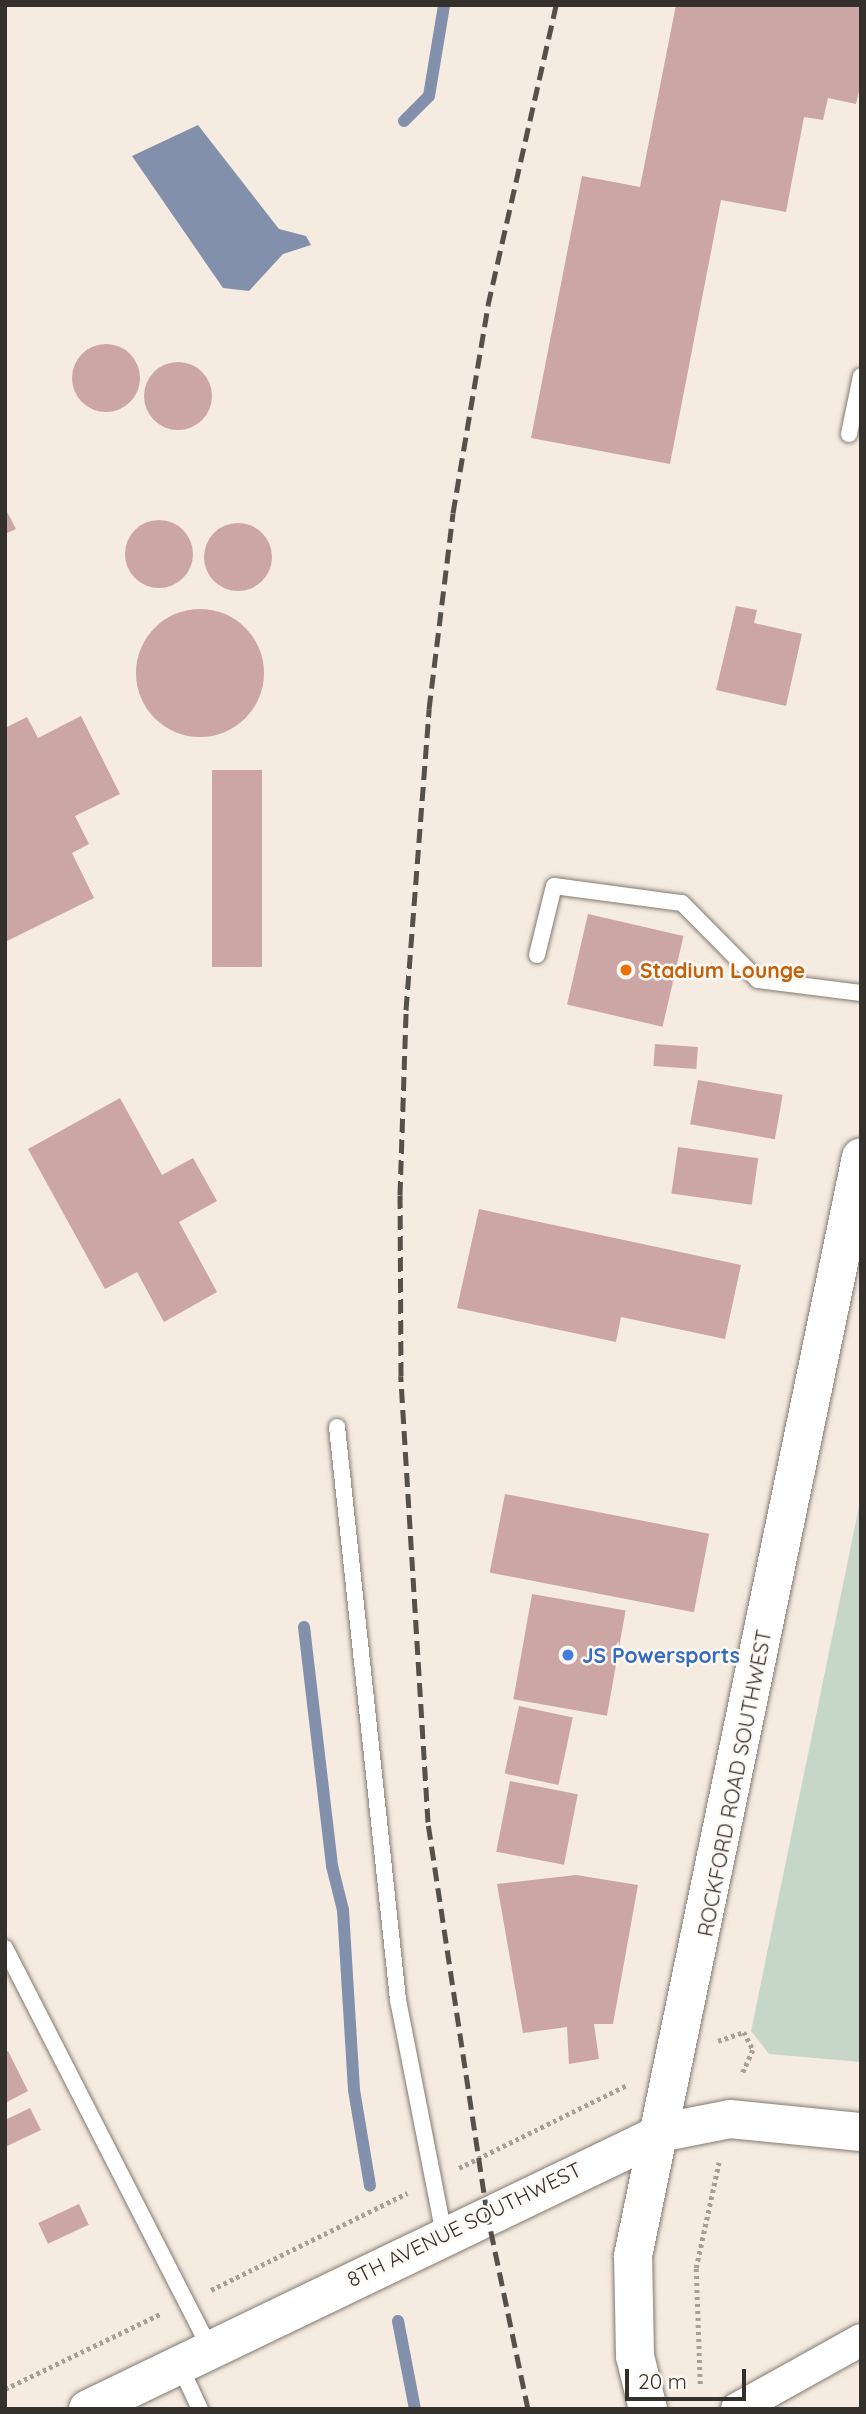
<!DOCTYPE html>
<style>
body{margin:0}
#map{position:relative;width:866px;height:2414px;overflow:hidden;background:#f5ebe0;font-family:Quicksand,sans-serif}
div>[style]{position:absolute}
.green>*{inset:0;background:#c7d7c7}
.water>*{inset:0;background:#8290ac}
.stream>*{height:12px;margin:-6px;padding:0 6px;transform-origin:6px;border-radius:6px;background:#8290ac}
.building>*{inset:0;background:#cba6a4;transform-origin:0 0}
.round{border-radius:50%}
.path>*{height:4.5px;margin-top:-2.25px;transform-origin:0;background:repeating-linear-gradient(90deg,#a8a098 0 3.5px,transparent 0 7px)}
.roads{filter:drop-shadow(0 0 2px #837970) drop-shadow(0 0 2px #837970)}
.service>*{height:16px;margin:-8px;padding:0 8px;transform-origin:8px;border-radius:8px;background:#fff}
.minor>*{height:32px;margin:-16px;padding:0 16px;transform-origin:16px;border-radius:16px;background:#fff}
.tertiary>*{height:38px;margin:-19px;padding:0 19px;transform-origin:19px;border-radius:19px;background:#fff}
.rail>*{height:5px;margin-top:-2.5px;transform-origin:0;background:repeating-linear-gradient(90deg,#55504a 0 14px,transparent 0 21px)}
.dots>*{width:19px;height:19px;translate:-50% -50%;box-sizing:border-box;border:4px solid #fef9f5;border-radius:50%}
span{translate:-50% -50%;white-space:nowrap;text-align:center;line-height:1.15;-webkit-text-stroke:5px #fef9f5;paint-order:stroke}
.food-label{font-size:21px;color:#c56008;font-weight:700}
.left{translate:0 -50%;text-align:left}
.shop-label{font-size:21px;color:#366cbe;font-weight:700}
.street-label{font-size:21px;color:#34302b}
.frame{position:absolute;inset:0;border:7px solid #34302b;pointer-events:none}
.scale{position:absolute;left:625px;top:2369px;width:121px;height:32px;box-sizing:border-box;border:4px solid #34302b;border-top:0;padding-left:9px;font-size:21px;line-height:24px;white-space:nowrap;color:#34302b;-webkit-text-stroke:5px #fef9f5;paint-order:stroke}
</style>
<div id="map">
<div class="green">
<div style="clip-path:polygon(861px 1497px,861px 2062px,769px 2054px,751px 2031px)"></div>
</div>
<div class="water">
<div style="clip-path:polygon(198px 125px,279px 229px,306px 236px,311px 245px,283px 254px,249px 291px,223px 288px,132px 156px)"></div>
</div>
<div class="stream">
<div style="left:404px;top:121px;width:35px;rotate:-45deg"></div>
<div style="left:429px;top:96px;width:92px;rotate:-80.6deg"></div>
<div style="left:304px;top:1627px;width:241px;rotate:83.3deg"></div>
<div style="left:332px;top:1866px;width:45px;rotate:76deg"></div>
<div style="left:343px;top:1910px;width:180px;rotate:86.5deg"></div>
<div style="left:354px;top:2090px;width:97px;rotate:80.5deg"></div>
<div style="left:398px;top:2321px;width:90px;rotate:79.1deg"></div>
</div>
<div class="building">
<div style="clip-path:polygon(676px 5px,861px 7px,861px 82px,856px 104px,828px 98px,823px 120px,804px 117px,786px 212px,721px 200px,670px 464px,531px 438px,582px 176px,640px 187px)"></div>
<div class="round" style="left:72px;top:344px;width:68px;height:68px"></div>
<div class="round" style="left:144px;top:362px;width:68px;height:68px"></div>
<div style="clip-path:polygon(5px 508px,16px 529px,5px 534px)"></div>
<div class="round" style="left:125px;top:520px;width:68px;height:68px"></div>
<div class="round" style="left:204px;top:523px;width:68px;height:68px"></div>
<div style="clip-path:polygon(736px 606px,757px 610px,754px 623px,802px 634px,786px 706px,716px 690px)"></div>
<div class="round" style="left:136px;top:609px;width:128px;height:128px"></div>
<div style="clip-path:polygon(81px 716px,120px 794px,75px 816px,89px 844px,72px 853px,94px 898px,5px 942px,5px 728px,27px 717px,38px 738px)"></div>
<div style="left:212px;top:770px;width:50px;height:197px"></div>
<div style="left:588px;top:914px;width:98px;height:93px;rotate:13deg"></div>
<div style="left:655px;top:1044px;width:43px;height:22px;rotate:4deg"></div>
<div style="left:698px;top:1080px;width:86px;height:45px;rotate:10deg"></div>
<div style="clip-path:polygon(120px 1098px,162px 1175px,193px 1158px,217px 1201px,179px 1222px,217px 1292px,164px 1322px,137px 1272px,105px 1289px,28px 1149px)"></div>
<div style="left:678px;top:1147px;width:81px;height:47px;rotate:8deg"></div>
<div style="clip-path:polygon(479px 1209px,741px 1265px,725px 1339px,621px 1317px,616px 1342px,457px 1308px)"></div>
<div style="left:505px;top:1494px;width:208px;height:80px;rotate:11deg"></div>
<div style="left:532px;top:1594px;width:95px;height:107px;rotate:10deg"></div>
<div style="left:519px;top:1706px;width:55px;height:69px;rotate:12deg"></div>
<div style="left:510px;top:1781px;width:69px;height:72px;rotate:11deg"></div>
<div style="clip-path:polygon(576px 1875px,638px 1885px,613px 2024px,594px 2024px,599px 2059px,569px 2064px,567px 2027px,523px 2033px,497px 1884px)"></div>
<div style="clip-path:polygon(8px 2051px,28px 2091px,5px 2103px,5px 2053px)"></div>
<div style="clip-path:polygon(30px 2108px,41px 2130px,5px 2147px,5px 2120px)"></div>
<div style="left:79px;top:2204px;width:23px;height:45px;rotate:65deg"></div>
</div>
<div class="path">
<div style="left:718px;top:2041px;width:28px;rotate:-19deg"></div>
<div style="left:744px;top:2032px;width:20px;rotate:63deg"></div>
<div style="left:753px;top:2050px;width:27px;rotate:114deg"></div>
<div style="left:459px;top:2168px;width:187px;rotate:-26.3deg"></div>
<div style="left:211px;top:2290px;width:219px;rotate:-26.3deg"></div>
<div style="left:700px;top:2384px;width:116px;rotate:-92deg"></div>
<div style="left:696px;top:2268px;width:108px;rotate:-77.8deg"></div>
<div style="left:5px;top:2389px;width:174px;rotate:-25.8deg"></div>
</div>
<div class="roads">
<div class="service">
<div style="left:849px;top:434px;width:59px;rotate:-78.3deg"></div>
<div style="left:537px;top:955px;width:71px;rotate:-76.2deg"></div>
<div style="left:554px;top:886px;width:129px;rotate:7.6deg"></div>
<div style="left:682px;top:903px;width:108px;rotate:45.4deg"></div>
<div style="left:758px;top:980px;width:104px;rotate:7.2deg"></div>
<div style="left:337px;top:1427px;width:576px;rotate:83.92deg"></div>
<div style="left:398px;top:2000px;width:238px;rotate:78.9deg"></div>
<div style="left:5px;top:1948px;width:450px;rotate:62.9deg"></div>
<div style="left:179px;top:2364px;width:50px;rotate:65deg"></div>
</div>
<div class="minor">
<div style="left:737px;top:2409px;width:142px;rotate:-29.1deg"></div>
</div>
<div class="tertiary">
<div style="left:88px;top:2409px;width:639px;rotate:-25.68deg"></div>
<div style="left:664px;top:2132px;width:67px;rotate:-11.1deg"></div>
<div style="left:730px;top:2119px;width:132px;rotate:5.7deg"></div>
<div style="left:648px;top:2409px;width:55px;rotate:-103.8deg"></div>
<div style="left:635px;top:2356px;width:100px;rotate:-91.1deg"></div>
<div style="left:633px;top:2256px;width:1122px;rotate:-78.28deg"></div>
</div>
</div>
<div class="rail">
<div style="left:528px;top:2409px;width:200px;rotate:-101.8deg"></div>
<div style="left:487px;top:2213px;width:395px;rotate:-98.6deg"></div>
<div style="left:428px;top:1822px;width:447px;rotate:-93.5deg"></div>
<div style="left:401px;top:1376px;width:181px;rotate:-90.3deg"></div>
<div style="left:400px;top:1195px;width:185px;rotate:-88.1deg"></div>
<div style="left:406px;top:1010px;width:302px;rotate:-85.6deg"></div>
<div style="left:429px;top:709px;width:197px;rotate:-83deg"></div>
<div style="left:453px;top:513px;width:211px;rotate:-80.4deg"></div>
<div style="left:488px;top:305px;width:308px;rotate:-77.2deg"></div>
</div>
<div class="dots">
<div style="left:626px;top:970px;background:#e8710a"></div>
<div style="left:568px;top:1655px;background:#3f7fe0"></div>
</div>
<div class="food-label">
<span class="left" style="left:640px;top:970px">Stadium Lounge</span>
</div>
<div class="shop-label">
<span class="left" style="left:582px;top:1655px">JS Powersports</span>
</div>
<div class="street-label">
<span style="left:734px;top:1783px;rotate:-79deg">ROCKFORD ROAD SOUTHWEST</span>
<span style="left:464px;top:2224px;rotate:-26deg">8TH AVENUE SOUTHWEST</span>
</div>
<div class="frame"></div>
<div class="scale">20 m</div>
</div>
